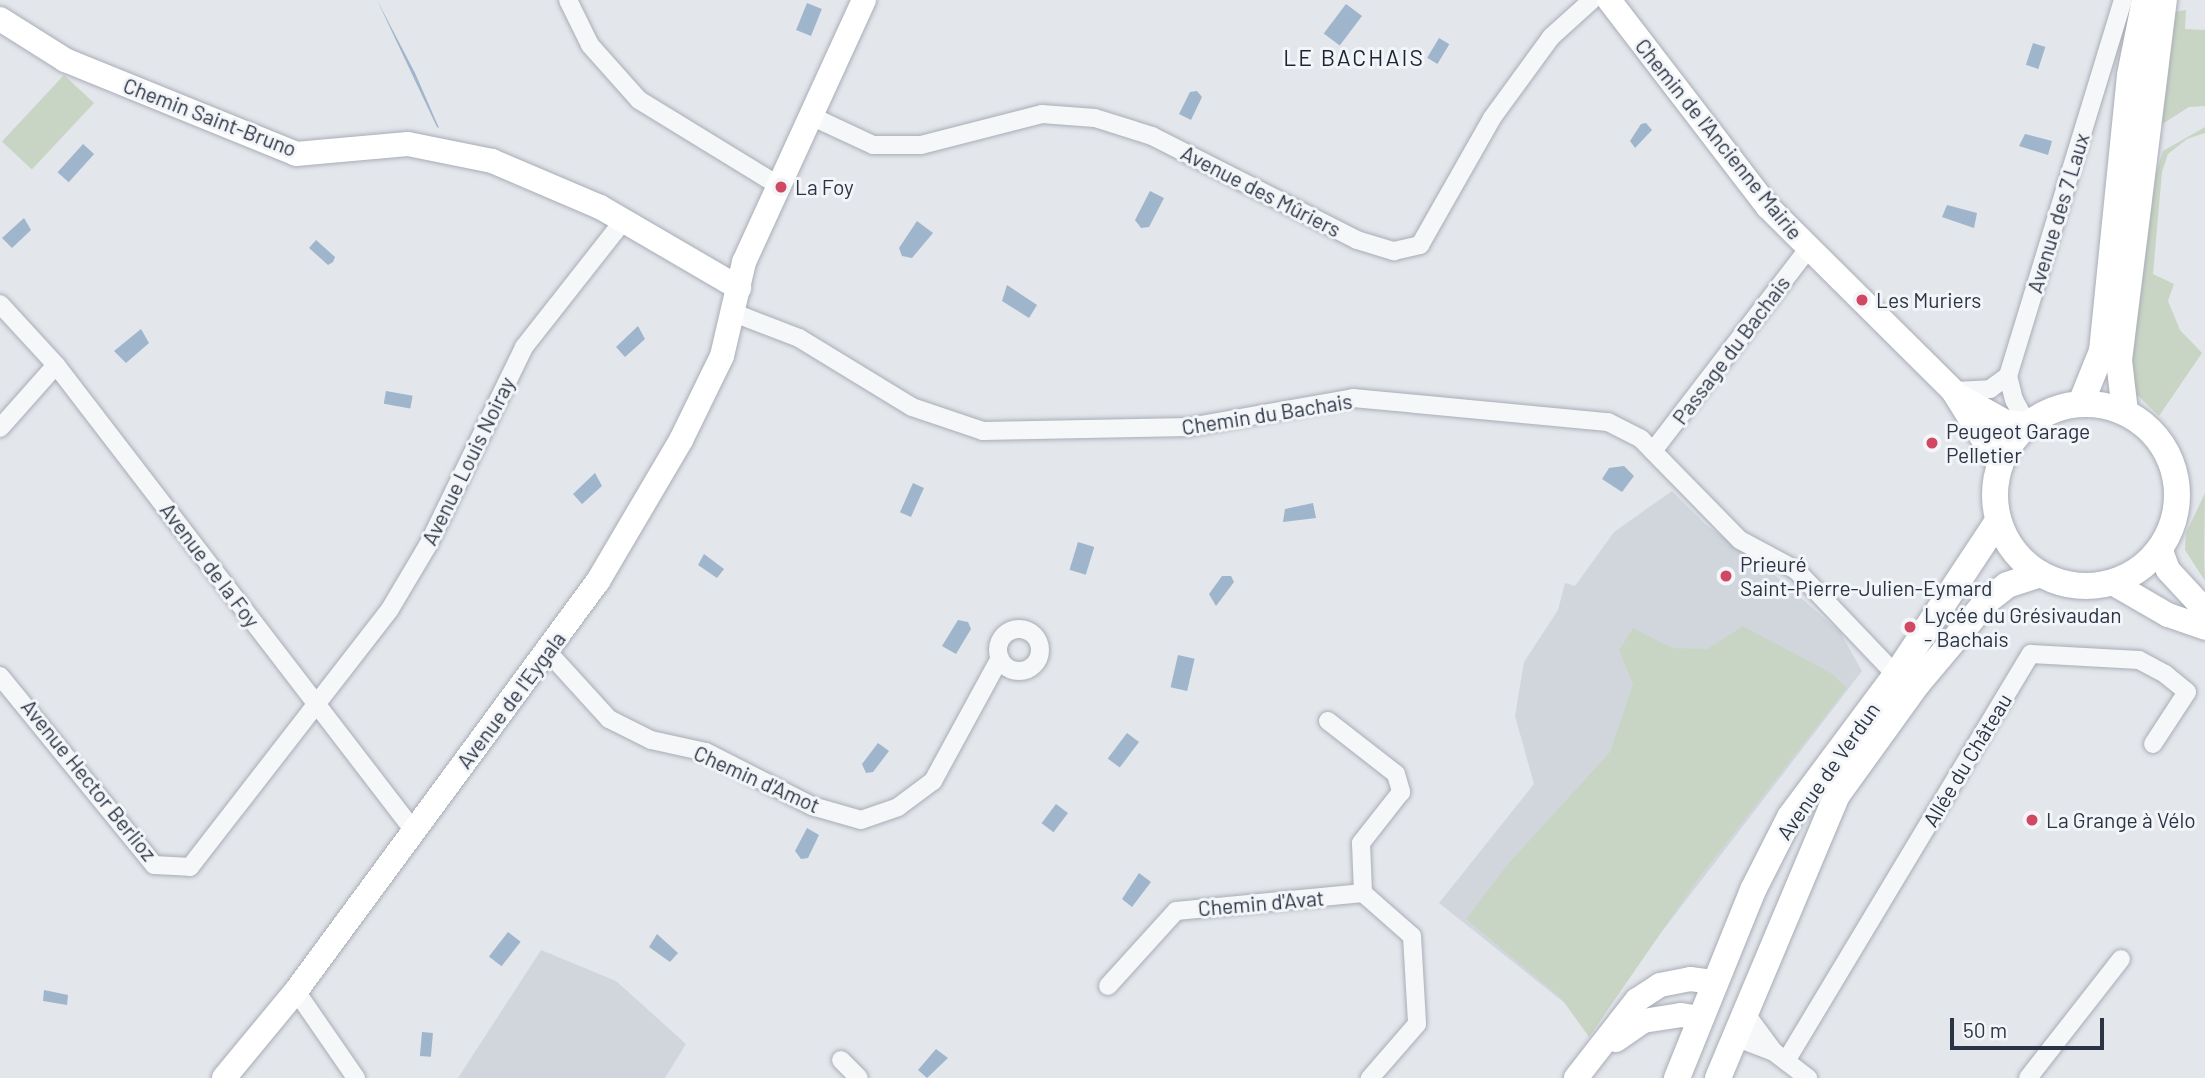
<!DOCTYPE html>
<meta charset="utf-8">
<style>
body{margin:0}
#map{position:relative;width:2205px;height:1078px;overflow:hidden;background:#e3e6eb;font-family:Barlow,sans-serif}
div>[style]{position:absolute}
.built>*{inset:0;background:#d1d6dd}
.green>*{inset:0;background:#c9d5c4;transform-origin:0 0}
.water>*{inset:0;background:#9eb5cb;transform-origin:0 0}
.roads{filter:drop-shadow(0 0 2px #a8adb6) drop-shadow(0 0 2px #a8adb6)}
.street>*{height:18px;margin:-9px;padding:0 9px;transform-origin:9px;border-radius:9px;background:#f6f7f9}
.street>.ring{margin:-9px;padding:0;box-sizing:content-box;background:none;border:18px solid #f6f7f9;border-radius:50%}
.secondary>*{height:24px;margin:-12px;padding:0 12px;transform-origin:12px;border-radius:12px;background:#fff}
.primary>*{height:26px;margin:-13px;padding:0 13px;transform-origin:13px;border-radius:13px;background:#fff}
.primary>.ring{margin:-13px;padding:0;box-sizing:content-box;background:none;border:26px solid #fff;border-radius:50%}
.dots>*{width:19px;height:19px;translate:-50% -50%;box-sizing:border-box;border:4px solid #f3f5f8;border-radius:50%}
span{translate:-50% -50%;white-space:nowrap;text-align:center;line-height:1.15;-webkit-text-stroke:6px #f3f5f8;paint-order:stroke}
.street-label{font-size:21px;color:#2a3444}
.poi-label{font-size:21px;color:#2a3444}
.left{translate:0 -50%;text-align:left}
.neighbourhood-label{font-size:23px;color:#1c2535;letter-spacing:2px}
.scale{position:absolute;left:1950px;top:1018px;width:154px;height:32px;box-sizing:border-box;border:4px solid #2a3444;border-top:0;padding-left:9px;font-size:21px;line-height:24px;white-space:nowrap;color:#2a3444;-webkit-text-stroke:5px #f3f5f8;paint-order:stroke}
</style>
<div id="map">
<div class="built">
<div style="clip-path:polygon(1672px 491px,1705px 524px,1777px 577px,1840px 632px,1862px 671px,1591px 1024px,1439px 903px,1534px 784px,1515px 716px,1524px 662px,1558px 610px,1565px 583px,1575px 586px,1614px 532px)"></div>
<div style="clip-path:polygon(541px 950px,616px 981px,686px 1044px,665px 1078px,458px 1078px)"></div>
</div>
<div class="green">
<div style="clip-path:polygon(2186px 10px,2185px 29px,2205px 30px,2205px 106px,2189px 107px,2159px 126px,2175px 12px)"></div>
<div style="left:64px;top:75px;width:41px;height:91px;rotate:43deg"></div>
<div style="clip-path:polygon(2205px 127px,2205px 133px,2187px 139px,2168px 154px,2162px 172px,2153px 274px,2174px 284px,2168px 301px,2180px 330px,2202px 353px,2159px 416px,2132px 390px,2130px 372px,2156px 174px,2163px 151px)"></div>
<div style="clip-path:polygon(2205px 493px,2204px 559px,2205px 581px,2185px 550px,2186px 533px)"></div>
<div style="clip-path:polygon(1743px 626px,1831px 673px,1847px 688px,1698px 879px,1589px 1037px,1561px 998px,1466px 919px,1508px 864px,1610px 752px,1633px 684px,1619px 650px,1633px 628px,1672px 648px,1707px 649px)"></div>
</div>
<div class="water">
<div style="clip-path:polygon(377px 0,415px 73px,439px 128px,437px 127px)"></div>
<div style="left:807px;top:3px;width:16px;height:29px;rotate:22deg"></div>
<div style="left:1346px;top:4px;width:20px;height:37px;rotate:37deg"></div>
<div style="left:1439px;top:38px;width:12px;height:23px;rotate:31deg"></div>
<div style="left:2033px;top:43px;width:13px;height:23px;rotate:18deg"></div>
<div style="clip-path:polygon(1190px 92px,1197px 91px,1202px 97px,1191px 120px,1179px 114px)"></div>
<div style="clip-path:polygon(1646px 123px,1652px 130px,1635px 148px,1630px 141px,1641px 124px)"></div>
<div style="clip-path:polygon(2025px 134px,2052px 141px,2048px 155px,2019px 146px)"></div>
<div style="left:83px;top:144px;width:15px;height:38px;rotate:42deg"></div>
<div style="clip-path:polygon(1150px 191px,1164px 198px,1149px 227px,1141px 228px,1135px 220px)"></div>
<div style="clip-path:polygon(1947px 205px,1977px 213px,1974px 228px,1942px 217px)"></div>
<div style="clip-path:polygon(24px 218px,31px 230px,12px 248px,2px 238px)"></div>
<div style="clip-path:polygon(917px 221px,933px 233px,912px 258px,902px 256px,899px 248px)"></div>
<div style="clip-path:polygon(316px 240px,335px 257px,333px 262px,328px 265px,309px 248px)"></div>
<div style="clip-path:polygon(1007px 285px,1037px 305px,1029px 318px,1002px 301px)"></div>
<div style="clip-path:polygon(638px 326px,645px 339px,625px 357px,616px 347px)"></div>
<div style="clip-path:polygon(141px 329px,149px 343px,126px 363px,114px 351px)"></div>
<div style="left:386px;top:391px;width:27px;height:13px;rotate:10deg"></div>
<div style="clip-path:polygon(1624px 466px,1634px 476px,1622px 492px,1602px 479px,1609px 468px)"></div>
<div style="clip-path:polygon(595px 473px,602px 486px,582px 504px,573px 494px)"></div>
<div style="left:913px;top:483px;width:12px;height:32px;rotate:24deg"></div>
<div style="clip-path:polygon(1313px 503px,1316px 518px,1283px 522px,1285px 509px)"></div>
<div style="left:1078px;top:542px;width:17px;height:29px;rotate:17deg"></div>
<div style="clip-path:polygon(704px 554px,724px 569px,717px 578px,698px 565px)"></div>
<div style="clip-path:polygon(1222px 576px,1231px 576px,1234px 582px,1216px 606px,1209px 594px)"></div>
<div style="clip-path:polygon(958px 620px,968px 622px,971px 629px,956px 654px,942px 646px)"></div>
<div style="left:1178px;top:655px;width:17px;height:33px;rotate:13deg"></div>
<div style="left:1127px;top:733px;width:15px;height:32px;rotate:37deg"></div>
<div style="clip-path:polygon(878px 743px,889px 751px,873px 772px,866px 773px,862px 764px)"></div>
<div style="left:1056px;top:804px;width:15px;height:24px;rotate:37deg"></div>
<div style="clip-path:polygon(807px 828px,819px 835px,808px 858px,801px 859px,795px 851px)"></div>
<div style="clip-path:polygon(1139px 873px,1151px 882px,1132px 907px,1122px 899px)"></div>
<div style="left:508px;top:932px;width:16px;height:31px;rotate:38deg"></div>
<div style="clip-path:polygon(657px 934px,678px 953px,670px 962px,649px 947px)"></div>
<div style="clip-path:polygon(44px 990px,68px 995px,67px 1005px,43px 1001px)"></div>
<div style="left:422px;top:1032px;width:11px;height:24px;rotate:5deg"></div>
<div style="clip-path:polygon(936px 1049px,948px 1058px,927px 1078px,918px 1070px)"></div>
</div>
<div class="roads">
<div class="street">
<div style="left:568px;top:0;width:50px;rotate:63.9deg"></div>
<div style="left:590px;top:45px;width:74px;rotate:48.3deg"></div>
<div style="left:639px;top:100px;width:167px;rotate:31.5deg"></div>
<div style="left:813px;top:117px;width:66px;rotate:25deg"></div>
<div style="left:873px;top:145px;width:48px"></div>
<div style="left:921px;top:145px;width:125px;rotate:-14.4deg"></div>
<div style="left:1042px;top:114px;width:53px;rotate:4.3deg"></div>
<div style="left:1095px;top:118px;width:60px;rotate:17.5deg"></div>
<div style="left:1152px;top:136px;width:230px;rotate:26.9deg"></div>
<div style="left:1357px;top:240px;width:39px;rotate:17deg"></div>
<div style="left:1394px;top:251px;width:27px;rotate:-13deg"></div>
<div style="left:1420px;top:245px;width:146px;rotate:-60.4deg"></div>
<div style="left:1492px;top:118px;width:100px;rotate:-53.9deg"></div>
<div style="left:1551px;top:37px;width:55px;rotate:-42.1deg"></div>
<div style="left:0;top:304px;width:83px;rotate:47.4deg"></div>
<div style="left:56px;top:365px;width:588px;rotate:52.47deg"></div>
<div style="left:734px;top:313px;width:70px;rotate:21deg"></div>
<div style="left:799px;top:338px;width:132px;rotate:31.4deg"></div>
<div style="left:912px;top:407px;width:75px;rotate:18.7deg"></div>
<div style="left:983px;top:431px;width:206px;rotate:-1.1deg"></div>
<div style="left:1189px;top:427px;width:167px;rotate:-10deg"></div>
<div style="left:1353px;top:398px;width:256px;rotate:5.4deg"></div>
<div style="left:1608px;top:422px;width:37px;rotate:27deg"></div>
<div style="left:1641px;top:439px;width:141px;rotate:45.6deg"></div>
<div style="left:1740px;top:540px;width:64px;rotate:28.2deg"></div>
<div style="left:1796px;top:570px;width:145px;rotate:46.4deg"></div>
<div style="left:1954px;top:391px;width:36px;rotate:-3deg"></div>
<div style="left:1990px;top:389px;width:22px;rotate:-36deg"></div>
<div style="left:2027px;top:424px;width:27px;rotate:-118deg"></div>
<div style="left:2014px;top:400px;width:25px;rotate:-104deg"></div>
<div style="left:2008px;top:376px;width:393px;rotate:-73deg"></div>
<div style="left:0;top:428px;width:84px;rotate:-48.4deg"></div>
<div style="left:1653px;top:451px;width:255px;rotate:-52.5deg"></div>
<div class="ring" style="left:998px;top:629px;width:24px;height:24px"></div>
<div style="left:548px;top:652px;width:91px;rotate:47.7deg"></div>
<div style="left:609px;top:719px;width:47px;rotate:26.6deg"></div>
<div style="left:651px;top:740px;width:56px;rotate:12.3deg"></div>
<div style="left:706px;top:752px;width:119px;rotate:27deg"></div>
<div style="left:812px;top:806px;width:51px;rotate:15.9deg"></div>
<div style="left:861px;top:820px;width:39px;rotate:-19deg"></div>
<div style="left:898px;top:807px;width:44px;rotate:-36.6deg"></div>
<div style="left:933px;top:781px;width:140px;rotate:-61.4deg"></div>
<div style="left:0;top:676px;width:244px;rotate:50.8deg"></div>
<div style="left:154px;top:865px;width:36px;rotate:3deg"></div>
<div style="left:190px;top:867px;width:326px;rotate:-52.2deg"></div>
<div style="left:390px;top:609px;width:74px;rotate:-59.3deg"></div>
<div style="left:428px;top:545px;width:220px;rotate:-64.1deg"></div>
<div style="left:524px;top:347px;width:162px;rotate:-51.8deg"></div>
<div style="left:1328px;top:721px;width:86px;rotate:37.9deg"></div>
<div style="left:1396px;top:774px;width:19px;rotate:74deg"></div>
<div style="left:1401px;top:792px;width:65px;rotate:128.1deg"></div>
<div style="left:1361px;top:843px;width:50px;rotate:87.7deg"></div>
<div style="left:1108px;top:986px;width:101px;rotate:-47.8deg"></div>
<div style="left:1176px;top:911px;width:188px;rotate:-5.5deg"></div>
<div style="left:1363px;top:893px;width:65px;rotate:41.3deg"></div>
<div style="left:1412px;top:936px;width:88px;rotate:86.7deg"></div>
<div style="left:1417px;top:1024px;width:72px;rotate:131deg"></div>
<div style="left:296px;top:991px;width:106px;rotate:55.4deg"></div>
<div style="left:1746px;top:1014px;width:47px;rotate:53.6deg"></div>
<div style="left:1735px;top:1037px;width:42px;rotate:21deg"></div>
<div style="left:1774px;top:1052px;width:43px;rotate:37.4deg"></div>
<div style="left:841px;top:1060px;width:25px;rotate:45deg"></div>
<div style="left:1786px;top:1061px;width:475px;rotate:-59deg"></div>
<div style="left:2031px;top:654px;width:108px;rotate:3.2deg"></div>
<div style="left:2139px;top:660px;width:30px;rotate:28deg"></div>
<div style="left:2165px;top:674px;width:28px;rotate:39deg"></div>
<div style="left:2187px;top:692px;width:62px;rotate:123.2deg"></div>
<div style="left:2028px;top:1078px;width:151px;rotate:-52deg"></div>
</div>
<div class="secondary">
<div style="left:1609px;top:0;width:261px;rotate:52.5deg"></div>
<div style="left:1768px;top:207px;width:261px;rotate:44.8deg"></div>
<div style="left:1953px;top:391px;width:87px;rotate:58.1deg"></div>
<div style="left:0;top:19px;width:77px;rotate:32.2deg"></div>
<div style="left:65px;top:60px;width:249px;rotate:22.1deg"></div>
<div style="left:296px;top:154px;width:112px;rotate:-5.1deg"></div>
<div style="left:408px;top:144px;width:86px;rotate:11.4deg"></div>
<div style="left:492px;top:161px;width:117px;rotate:23.1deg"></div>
<div style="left:600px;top:207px;width:161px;rotate:30.2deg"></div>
<div style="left:1963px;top:398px;width:49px;rotate:29.2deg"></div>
<div style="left:2006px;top:422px;width:21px;rotate:5deg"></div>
<div style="left:2160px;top:548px;width:23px;rotate:70deg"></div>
<div style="left:2168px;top:570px;width:54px;rotate:47.2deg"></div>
<div style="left:2111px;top:582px;width:66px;rotate:30.1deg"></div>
<div style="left:2168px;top:615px;width:39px;rotate:19deg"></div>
<div style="left:1616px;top:1040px;width:33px;rotate:-35deg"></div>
<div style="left:1643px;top:1021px;width:38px;rotate:-9deg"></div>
<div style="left:1681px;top:1015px;width:18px;rotate:9deg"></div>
<div style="left:224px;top:1078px;width:113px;rotate:-50.4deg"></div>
<div style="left:296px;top:991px;width:509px;rotate:-53.63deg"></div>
<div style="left:598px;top:581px;width:164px;rotate:-59.5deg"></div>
<div style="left:681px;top:440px;width:93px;rotate:-64deg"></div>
<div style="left:722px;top:356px;width:97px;rotate:-76.8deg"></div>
<div style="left:744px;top:262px;width:288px;rotate:-65.4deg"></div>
<div style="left:1576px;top:1078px;width:99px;rotate:-52deg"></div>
<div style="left:1637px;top:1000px;width:27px;rotate:-33deg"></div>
<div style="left:1660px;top:985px;width:31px;rotate:-11deg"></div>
<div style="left:1690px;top:979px;width:23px;rotate:7deg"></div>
</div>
<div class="primary">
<div style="left:2081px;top:403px;width:56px;rotate:-68deg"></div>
<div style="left:2102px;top:351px;width:277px;rotate:-84.2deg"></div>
<div style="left:2130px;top:75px;width:76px;rotate:-78.7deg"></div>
<div class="ring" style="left:1995px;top:404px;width:156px;height:156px"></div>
<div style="left:2125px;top:412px;width:52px;rotate:-96.6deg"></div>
<div style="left:2119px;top:360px;width:363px;rotate:-82.9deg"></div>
<div style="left:1677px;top:1078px;width:203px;rotate:-68deg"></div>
<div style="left:1753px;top:890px;width:82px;rotate:-63.1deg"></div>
<div style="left:1790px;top:817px;width:177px;rotate:-53.3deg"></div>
<div style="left:1896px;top:675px;width:185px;rotate:-56.5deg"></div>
<div style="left:1718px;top:1078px;width:307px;rotate:-67.2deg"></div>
<div style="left:1837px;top:795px;width:137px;rotate:-54.2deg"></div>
<div style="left:1917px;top:684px;width:110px;rotate:-49.8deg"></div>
<div style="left:1988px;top:600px;width:24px;rotate:-38deg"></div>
<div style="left:2007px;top:585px;width:35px;rotate:-18deg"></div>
</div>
</div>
<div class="dots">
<div style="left:781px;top:187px;background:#d04861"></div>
<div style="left:1862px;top:300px;background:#d04861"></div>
<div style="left:1932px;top:443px;background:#d04861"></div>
<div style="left:1726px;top:576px;background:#d04861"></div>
<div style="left:1910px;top:627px;background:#d04861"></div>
<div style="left:2032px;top:820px;background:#d04861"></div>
</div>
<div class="street-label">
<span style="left:210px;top:117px;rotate:21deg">Chemin Saint-Bruno</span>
<span style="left:1719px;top:139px;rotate:51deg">Chemin de l'Ancienne Mairie</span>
<span style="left:1261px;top:191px;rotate:27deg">Avenue des Mûriers</span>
<span style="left:2058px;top:213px;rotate:-73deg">Avenue des 7 Laux</span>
<span style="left:1731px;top:350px;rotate:-53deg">Passage du Bachais</span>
<span style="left:1267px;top:414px;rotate:-9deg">Chemin du Bachais</span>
<span style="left:468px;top:461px;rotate:-64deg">Avenue Louis Noiray</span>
<span style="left:210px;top:565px;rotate:53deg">Avenue de la Foy</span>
<span style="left:511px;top:700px;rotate:-53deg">Avenue de l'Eygala</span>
<span style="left:1967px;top:760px;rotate:-59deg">Allée du Château</span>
<span style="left:1828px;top:771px;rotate:-55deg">Avenue de Verdun</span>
<span style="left:757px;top:779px;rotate:24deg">Chemin d'Amot</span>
<span style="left:89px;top:780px;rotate:51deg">Avenue Hector Berlioz</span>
<span style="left:1261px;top:903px;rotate:-5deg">Chemin d'Avat</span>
</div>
<div class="poi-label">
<span class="left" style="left:795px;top:187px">La Foy</span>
<span class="left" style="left:1876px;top:300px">Les Muriers</span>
<span class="left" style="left:1946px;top:443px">Peugeot Garage<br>Pelletier</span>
<span class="left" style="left:1740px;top:576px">Prieuré<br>Saint-Pierre-Julien-Eymard</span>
<span class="left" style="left:1924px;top:627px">Lycée du Grésivaudan<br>- Bachais</span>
<span class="left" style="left:2046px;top:820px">La Grange à Vélo</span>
</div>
<div class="neighbourhood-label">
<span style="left:1354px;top:57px">LE BACHAIS</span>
</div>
<div class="scale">50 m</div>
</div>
